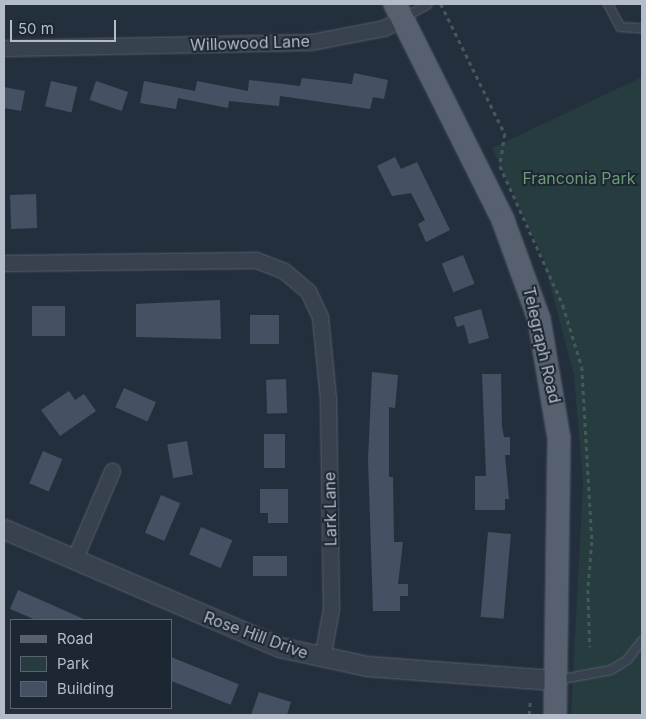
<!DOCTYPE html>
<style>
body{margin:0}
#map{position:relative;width:646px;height:719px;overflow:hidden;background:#242f3e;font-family:Inter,sans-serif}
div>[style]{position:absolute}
.green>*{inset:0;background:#263c3f}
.building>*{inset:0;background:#455162;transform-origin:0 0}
.path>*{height:2.5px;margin-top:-1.25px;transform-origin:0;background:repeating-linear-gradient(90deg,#44595c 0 4px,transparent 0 8px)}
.roads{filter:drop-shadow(0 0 1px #565f6c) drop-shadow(0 0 1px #565f6c)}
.service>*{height:8px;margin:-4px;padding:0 4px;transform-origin:4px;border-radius:4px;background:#38414e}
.minor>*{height:15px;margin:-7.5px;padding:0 7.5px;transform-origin:7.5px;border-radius:7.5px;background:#38414e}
.tertiary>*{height:19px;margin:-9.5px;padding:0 9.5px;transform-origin:9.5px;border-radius:9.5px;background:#38414e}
.primary>*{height:22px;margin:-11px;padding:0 11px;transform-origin:11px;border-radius:11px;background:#56606e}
span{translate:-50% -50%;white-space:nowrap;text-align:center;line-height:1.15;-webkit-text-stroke:4px #1d2633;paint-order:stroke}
.street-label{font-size:16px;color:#b4bcc9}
.park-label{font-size:16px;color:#6b9a76}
.frame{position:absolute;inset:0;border:5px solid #b4bcc9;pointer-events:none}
.legend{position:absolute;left:10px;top:619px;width:162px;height:90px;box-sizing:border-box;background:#1d2633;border:1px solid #59626f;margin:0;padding:6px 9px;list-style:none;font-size:15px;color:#b4bcc9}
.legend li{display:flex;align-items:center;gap:10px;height:25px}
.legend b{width:25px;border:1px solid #59626f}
.scale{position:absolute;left:10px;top:20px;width:106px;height:22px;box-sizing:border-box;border:2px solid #b4bcc9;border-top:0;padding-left:6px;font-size:15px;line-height:18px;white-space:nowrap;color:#b4bcc9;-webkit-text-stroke:4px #1d2633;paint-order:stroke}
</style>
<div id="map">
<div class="green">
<div style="clip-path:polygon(642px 77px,642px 715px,571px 715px,583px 483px,574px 375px,543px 258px,492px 148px)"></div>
</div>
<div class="building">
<div style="clip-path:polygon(354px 73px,388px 80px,384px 99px,373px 97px,370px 109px,280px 96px,279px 106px,229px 101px,228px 108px,178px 98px,176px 109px,140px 103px,144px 81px,195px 91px,197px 81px,248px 91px,249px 80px,300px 86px,302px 78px,352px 84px)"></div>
<div style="left:51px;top:81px;width:27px;height:26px;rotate:13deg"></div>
<div style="left:96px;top:81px;width:34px;height:20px;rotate:19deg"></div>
<div style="clip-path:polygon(4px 87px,25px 91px,21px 111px,4px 108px)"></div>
<div style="clip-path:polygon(395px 157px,401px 169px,417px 162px,450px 230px,426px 242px,418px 224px,425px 220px,411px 193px,392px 196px,377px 166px)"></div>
<div style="left:36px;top:194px;width:34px;height:26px;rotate:88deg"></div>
<div style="left:463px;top:255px;width:31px;height:23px;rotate:68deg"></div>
<div style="clip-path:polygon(220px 300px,221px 339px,136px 337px,136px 304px)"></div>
<div style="left:65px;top:306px;width:30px;height:33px;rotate:90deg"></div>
<div style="clip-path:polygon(481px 309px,489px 338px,469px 344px,464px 325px,457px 327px,454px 317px)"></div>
<div style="left:250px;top:315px;width:29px;height:29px"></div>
<div style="clip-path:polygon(372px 372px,398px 375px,395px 408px,389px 407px,389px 477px,393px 477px,394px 542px,403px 542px,398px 584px,408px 584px,408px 596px,400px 596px,400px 611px,373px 611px,368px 459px)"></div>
<div style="clip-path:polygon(482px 374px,501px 374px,502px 427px,504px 437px,510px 437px,510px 455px,505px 455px,509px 499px,505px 499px,505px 510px,475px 510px,475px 476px,486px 476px)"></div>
<div style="left:286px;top:379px;width:34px;height:20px;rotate:88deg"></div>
<div style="left:124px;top:388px;width:35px;height:21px;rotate:24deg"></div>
<div style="clip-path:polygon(69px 391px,75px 400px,84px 394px,96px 411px,60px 436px,41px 410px)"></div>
<div style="left:264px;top:434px;width:21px;height:34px"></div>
<div style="left:187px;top:441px;width:34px;height:20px;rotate:80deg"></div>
<div style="left:43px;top:451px;width:21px;height:35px;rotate:23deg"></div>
<div style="clip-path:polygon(260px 489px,288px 489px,288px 523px,268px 523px,268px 513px,260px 513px)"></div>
<div style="left:161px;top:495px;width:21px;height:41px;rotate:23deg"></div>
<div style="left:201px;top:527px;width:34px;height:30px;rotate:23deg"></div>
<div style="left:488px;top:532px;width:23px;height:85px;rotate:5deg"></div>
<div style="left:287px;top:556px;width:20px;height:34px;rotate:90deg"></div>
<div style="clip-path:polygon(18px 590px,59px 608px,86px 620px,36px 620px,10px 609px)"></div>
<div style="left:171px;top:657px;width:73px;height:22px;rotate:22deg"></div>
<div style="clip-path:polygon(259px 692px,291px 702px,287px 715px,251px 715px)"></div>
</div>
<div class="path">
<div style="left:441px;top:4px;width:145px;rotate:63.8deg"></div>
<div style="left:505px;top:134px;width:32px;rotate:99deg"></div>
<div style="left:500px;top:166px;width:153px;rotate:65.6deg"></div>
<div style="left:563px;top:305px;width:65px;rotate:73deg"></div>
<div style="left:582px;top:367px;width:175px;rotate:86.7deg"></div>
<div style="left:592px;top:542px;width:48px;rotate:94.8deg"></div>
<div style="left:588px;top:590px;width:57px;rotate:88deg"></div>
<div style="left:529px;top:715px;width:15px;rotate:-86deg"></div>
</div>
<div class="roads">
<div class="service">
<div style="left:608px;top:4px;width:26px;rotate:62deg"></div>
<div style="left:620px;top:27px;width:22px;rotate:3deg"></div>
<div style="left:405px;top:17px;width:26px;rotate:-29deg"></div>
<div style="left:557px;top:680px;width:55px;rotate:-10.5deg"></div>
<div style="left:611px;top:670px;width:19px;rotate:-32deg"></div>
<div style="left:627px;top:660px;width:24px;rotate:-52deg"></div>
</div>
<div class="minor">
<div style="left:4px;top:48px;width:307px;rotate:-1.1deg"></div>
<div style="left:311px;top:42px;width:74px;rotate:-10.9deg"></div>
<div style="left:384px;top:28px;width:21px;rotate:-28deg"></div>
<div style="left:4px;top:263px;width:252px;rotate:-0.7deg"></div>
<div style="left:256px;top:260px;width:30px;rotate:21deg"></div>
<div style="left:284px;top:271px;width:31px;rotate:40deg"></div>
<div style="left:308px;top:291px;width:29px;rotate:65deg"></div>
<div style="left:320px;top:317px;width:81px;rotate:84.4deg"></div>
<div style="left:328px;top:398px;width:211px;rotate:89.2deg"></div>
<div style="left:331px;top:609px;width:50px;rotate:100.4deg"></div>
<div style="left:74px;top:560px;width:97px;rotate:-66.9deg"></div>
</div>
<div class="tertiary">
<div style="left:4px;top:529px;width:299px;rotate:23.2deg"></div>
<div style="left:279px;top:647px;width:90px;rotate:12.2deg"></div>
<div style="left:367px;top:666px;width:189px;rotate:4.3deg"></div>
</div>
<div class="primary">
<div style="left:395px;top:4px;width:241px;rotate:63.4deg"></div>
<div style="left:503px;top:220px;width:105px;rotate:70deg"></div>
<div style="left:539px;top:319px;width:121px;rotate:80.5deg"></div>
<div style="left:559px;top:438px;width:277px;rotate:90.8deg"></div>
</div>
</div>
<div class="street-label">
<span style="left:250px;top:43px;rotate:-2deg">Willowood Lane</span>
<span style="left:542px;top:345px;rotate:77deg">Telegraph Road</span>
<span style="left:330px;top:509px;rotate:-91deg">Lark Lane</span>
<span style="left:256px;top:635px;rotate:20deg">Rose Hill Drive</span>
</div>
<div class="park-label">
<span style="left:579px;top:178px">Franconia Park</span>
</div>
<div class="frame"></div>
<ul class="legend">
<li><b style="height:6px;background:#56606e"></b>Road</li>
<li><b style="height:14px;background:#263c3f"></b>Park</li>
<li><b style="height:14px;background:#455162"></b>Building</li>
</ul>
<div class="scale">50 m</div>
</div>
